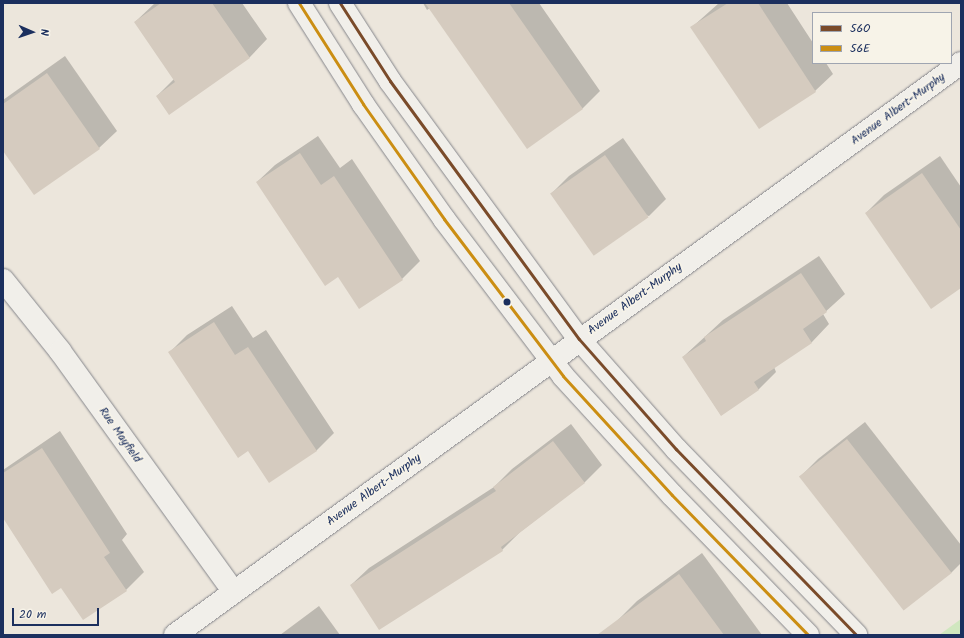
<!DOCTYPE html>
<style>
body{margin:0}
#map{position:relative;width:964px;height:638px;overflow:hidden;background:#ece6dc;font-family:Kalam,sans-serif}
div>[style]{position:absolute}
.green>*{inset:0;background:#d0e7bf}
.shadow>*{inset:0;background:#0003}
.building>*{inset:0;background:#d5cbbf;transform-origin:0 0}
.roads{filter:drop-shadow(0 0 1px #85868b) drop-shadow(0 0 1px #85868b)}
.minor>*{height:22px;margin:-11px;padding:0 11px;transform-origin:11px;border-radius:11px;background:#f1efea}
.tertiary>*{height:22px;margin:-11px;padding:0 11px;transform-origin:11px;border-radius:11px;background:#f1efea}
.bus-1>*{height:3px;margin:-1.5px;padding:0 1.5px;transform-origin:1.5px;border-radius:1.5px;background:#7a4b2a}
.bus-2>*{height:3px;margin:-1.5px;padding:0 1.5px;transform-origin:1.5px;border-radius:1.5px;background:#cb8e13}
.dots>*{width:11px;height:11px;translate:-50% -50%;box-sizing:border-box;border:2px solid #f7f3e8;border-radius:50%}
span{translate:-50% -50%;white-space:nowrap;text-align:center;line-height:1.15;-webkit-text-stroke:3.5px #f7f3e8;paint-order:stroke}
.street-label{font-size:12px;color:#1b2f5e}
.frame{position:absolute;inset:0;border:4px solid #1b2f5e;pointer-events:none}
.legend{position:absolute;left:812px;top:12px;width:140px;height:52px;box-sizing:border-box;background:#f7f3e8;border:1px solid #9fa5b1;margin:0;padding:5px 7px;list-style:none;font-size:12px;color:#1b2f5e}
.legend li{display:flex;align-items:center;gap:8px;height:20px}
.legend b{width:20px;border:1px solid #9fa5b1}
.north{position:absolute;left:12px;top:12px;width:40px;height:40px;-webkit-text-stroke:3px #f7f3e8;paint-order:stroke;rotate:92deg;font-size:11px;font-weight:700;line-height:16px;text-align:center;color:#1b2f5e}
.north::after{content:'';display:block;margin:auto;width:14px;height:18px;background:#1b2f5e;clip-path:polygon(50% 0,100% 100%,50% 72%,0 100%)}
.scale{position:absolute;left:12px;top:608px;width:87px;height:18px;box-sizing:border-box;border:2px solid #1b2f5e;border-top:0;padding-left:5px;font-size:12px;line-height:14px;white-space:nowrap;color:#1b2f5e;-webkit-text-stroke:3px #f7f3e8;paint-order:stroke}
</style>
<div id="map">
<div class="green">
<div style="clip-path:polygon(961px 619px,961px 635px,939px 635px)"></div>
</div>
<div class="shadow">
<div style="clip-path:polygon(155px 3px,242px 3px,267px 39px,250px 57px,170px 113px,157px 96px,174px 79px,135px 22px)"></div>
<div style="clip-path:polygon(423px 3px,539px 3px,600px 91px,583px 108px,527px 147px,430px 8px,427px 10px)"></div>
<div style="clip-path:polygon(719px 3px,787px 3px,813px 43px,813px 63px,826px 63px,833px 74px,815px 91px,691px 28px)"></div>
<div style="clip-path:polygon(65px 56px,117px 131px,99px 148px,3px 150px,3px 100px)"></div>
<div style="clip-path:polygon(318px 136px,340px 168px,352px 159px,420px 261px,402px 279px,338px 275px,257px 182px,275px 165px)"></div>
<div style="clip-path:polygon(623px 138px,666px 199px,649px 216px,551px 194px,569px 176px)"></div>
<div style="clip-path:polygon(940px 156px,961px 187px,961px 287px,866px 213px,884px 195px)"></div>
<div style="clip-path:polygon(819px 256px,845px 294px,823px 314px,829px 324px,812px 342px,774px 367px,776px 372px,759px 389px,721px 415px,683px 357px,723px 320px)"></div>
<div style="clip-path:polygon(232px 306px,253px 338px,266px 330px,334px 433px,316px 451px,249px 450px,170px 352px,187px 335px)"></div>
<div style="clip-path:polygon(865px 422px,961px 545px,961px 563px,951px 573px,800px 477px,818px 459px)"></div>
<div style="clip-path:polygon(571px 424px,602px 465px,585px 482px,520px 532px,502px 550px,351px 585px,369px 568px,494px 487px,512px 469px)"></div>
<div style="clip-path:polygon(60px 431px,127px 534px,122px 540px,144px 572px,126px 590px,3px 503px,3px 470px)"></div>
<div style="clip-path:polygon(702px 553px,762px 635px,624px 635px,615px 623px,637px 601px)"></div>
<div style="clip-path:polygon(319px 606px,340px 635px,280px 635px)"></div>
</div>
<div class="building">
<div style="clip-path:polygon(161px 3px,212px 3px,250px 58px,169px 115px,156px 96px,175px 82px,134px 22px)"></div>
<div style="clip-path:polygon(425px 3px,509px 3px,583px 109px,527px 149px)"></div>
<div style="clip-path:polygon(728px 3px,758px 3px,816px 92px,759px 129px,690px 27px)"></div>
<div style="clip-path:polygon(47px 73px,100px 149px,34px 195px,3px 151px,3px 104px)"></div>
<div style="clip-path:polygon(300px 153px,321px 185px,334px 176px,403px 280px,359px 309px,338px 277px,325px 286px,256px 182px)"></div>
<div style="left:605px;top:155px;width:76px;height:67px;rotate:55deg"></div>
<div style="clip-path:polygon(922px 173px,961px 230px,961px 288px,931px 309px,865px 213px)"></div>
<div style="clip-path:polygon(801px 273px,827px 312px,803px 329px,812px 343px,754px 382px,759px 390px,721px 416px,682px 357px,706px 341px,704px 337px)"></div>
<div style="clip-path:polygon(214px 322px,235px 355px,248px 347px,317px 451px,269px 483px,248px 451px,238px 458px,168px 352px)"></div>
<div style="left:847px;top:439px;width:170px;height:61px;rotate:52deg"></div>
<div style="clip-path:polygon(553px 441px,585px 483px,501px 547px,503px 551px,379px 630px,350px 585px,496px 491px,493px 487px)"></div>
<div style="clip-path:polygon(42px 448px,110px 553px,104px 557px,127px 591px,83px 620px,61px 588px,52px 594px,3px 518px,3px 473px)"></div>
<div style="clip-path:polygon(679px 574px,724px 635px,597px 635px)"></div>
</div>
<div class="roads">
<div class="minor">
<div style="left:3px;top:280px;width:91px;rotate:51.2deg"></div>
<div style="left:60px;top:351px;width:297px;rotate:54.2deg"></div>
<div style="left:175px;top:635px;width:972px;rotate:-36.04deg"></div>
</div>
<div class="tertiary">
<div style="left:299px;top:3px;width:120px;rotate:57.6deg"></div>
<div style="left:363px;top:104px;width:141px;rotate:54.8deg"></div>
<div style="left:444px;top:219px;width:197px;rotate:52.8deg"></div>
<div style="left:563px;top:376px;width:161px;rotate:47.5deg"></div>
<div style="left:672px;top:495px;width:195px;rotate:45.8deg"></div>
<div style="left:340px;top:3px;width:93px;rotate:57.3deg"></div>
<div style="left:390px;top:81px;width:320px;rotate:53.8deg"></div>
<div style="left:579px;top:339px;width:147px;rotate:48.6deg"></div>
<div style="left:676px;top:449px;width:259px;rotate:45.9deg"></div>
</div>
</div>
<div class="bus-1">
<div style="left:340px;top:3px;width:93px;rotate:57.3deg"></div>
<div style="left:390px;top:81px;width:320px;rotate:53.8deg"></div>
<div style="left:579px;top:339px;width:147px;rotate:48.6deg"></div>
<div style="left:676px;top:449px;width:259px;rotate:45.9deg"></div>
</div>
<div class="bus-2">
<div style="left:299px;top:3px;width:120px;rotate:57.6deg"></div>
<div style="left:363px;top:104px;width:141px;rotate:54.8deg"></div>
<div style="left:444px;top:219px;width:197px;rotate:52.8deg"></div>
<div style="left:563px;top:376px;width:161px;rotate:47.5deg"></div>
<div style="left:672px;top:495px;width:195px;rotate:45.8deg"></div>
</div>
<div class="dots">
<div style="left:507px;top:302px;background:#1b2f5e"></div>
</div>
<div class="street-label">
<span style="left:898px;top:109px;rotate:-36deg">Avenue Albert-Murphy</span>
<span style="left:635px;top:299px;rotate:-36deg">Avenue Albert-Murphy</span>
<span style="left:120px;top:435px;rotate:55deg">Rue Mayfield</span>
<span style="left:374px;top:490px;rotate:-36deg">Avenue Albert-Murphy</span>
</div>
<div class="frame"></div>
<ul class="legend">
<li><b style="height:5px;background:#7a4b2a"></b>56O</li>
<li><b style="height:5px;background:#cb8e13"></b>56E</li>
</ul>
<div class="north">N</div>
<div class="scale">20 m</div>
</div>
